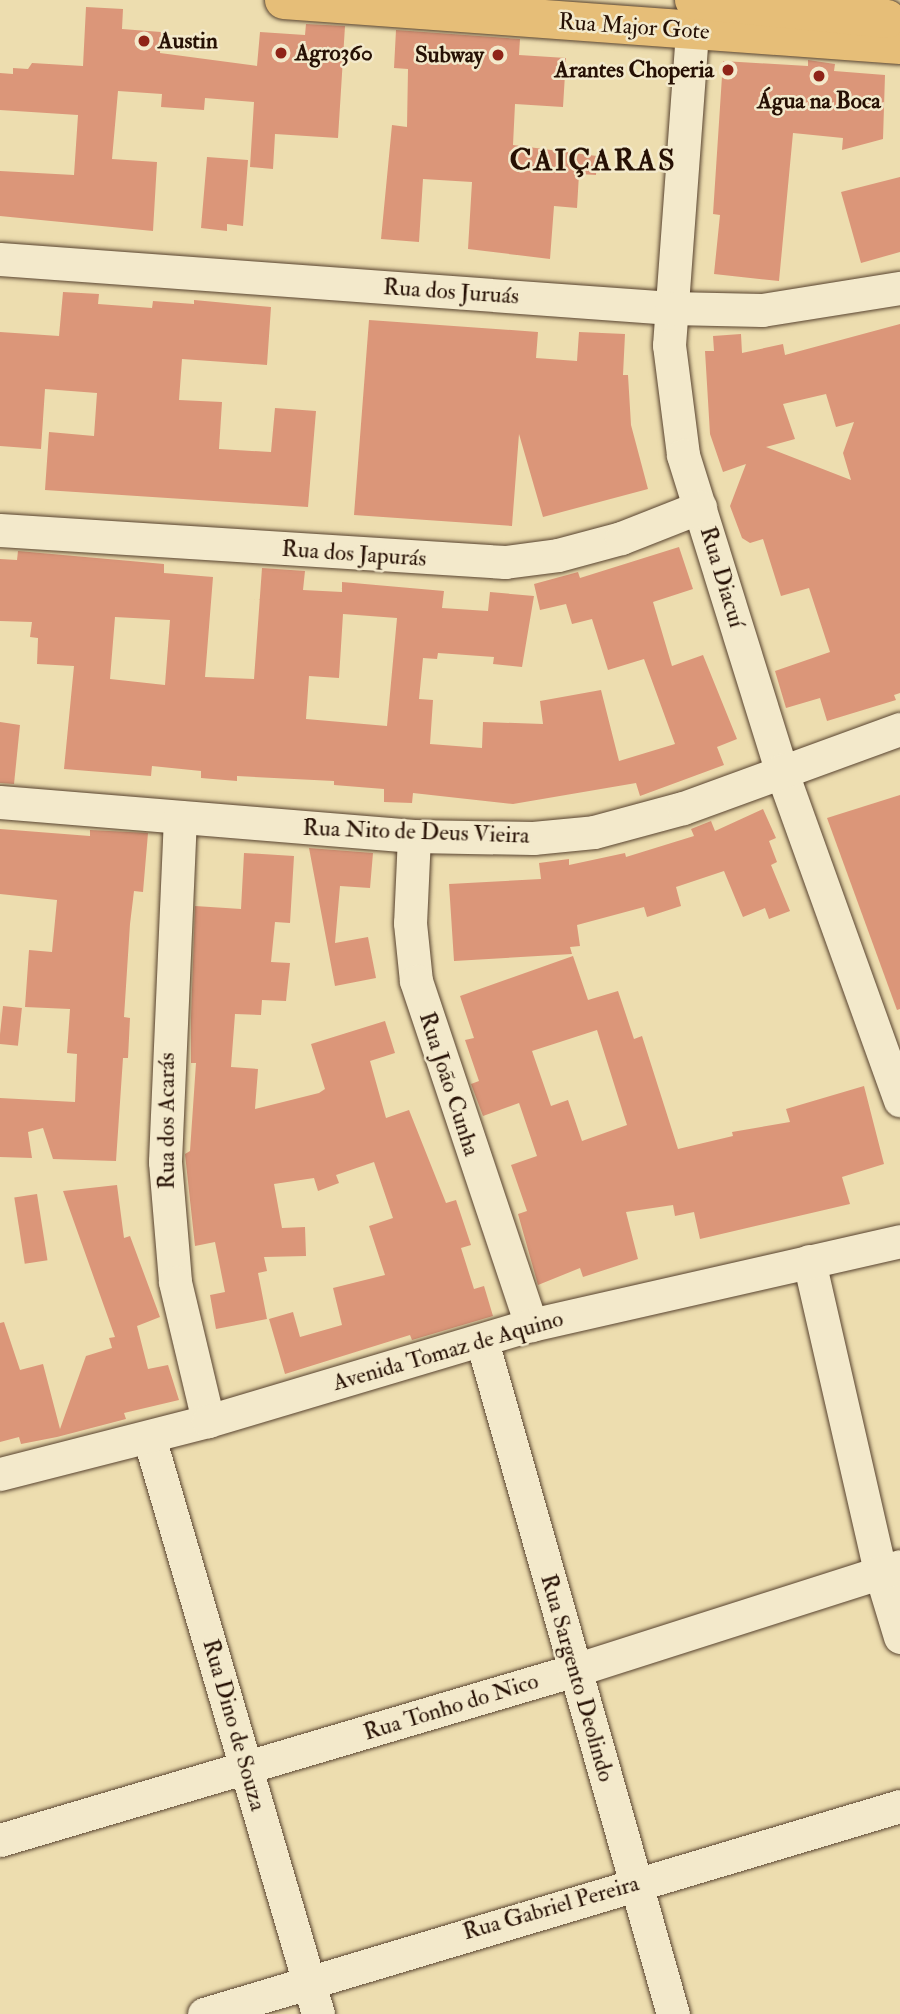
<!DOCTYPE html>
<meta charset="utf-8">
<style>
body{margin:0}
#map{position:relative;width:900px;height:2014px;overflow:hidden;background:#edddaf;font-family:"IM FELL Double Pica",serif}
div>[style]{position:absolute}
.building>*{inset:0;background:#db9679;transform-origin:0 0}
.roads{filter:drop-shadow(0 0 2px #58432f) drop-shadow(0 0 2px #58432f)}
.minor>*{height:33px;margin:-16.5px;padding:0 16.5px;transform-origin:16.5px;border-radius:16.5px;background:#f3e9cb}
.major>*{height:38px;margin:-19px;padding:0 19px;transform-origin:19px;border-radius:19px;background:#e6be78}
.dots>*{width:19px;height:19px;translate:-50% -50%;box-sizing:border-box;border:4px solid #f3e9cb;border-radius:50%}
span{translate:-50% -50%;white-space:nowrap;text-align:center;line-height:1.15;-webkit-text-stroke:5px #f3e9cb;paint-order:stroke}
.street-label{font-size:23px;color:#261004}
.poi-label{font-size:23px;color:#261004;font-weight:700}
.left{translate:0 -50%;text-align:left}
.right{translate:-100% -50%;text-align:right}
.district-label{font-size:30px;color:#261004;font-weight:700;letter-spacing:2px}
</style>
<div id="map">
<div class="building">
<div style="clip-path:polygon(86px 7px,123px 9px,122px 29px,161px 32px,160px 53px,257px 66px,260px 32px,305px 35px,306px 24px,345px 26px,338px 138px,275px 134px,273px 169px,250px 167px,254px 102px,205px 98px,204px 110px,161px 107px,162px 94px,118px 91px,112px 159px,157px 162px,153px 231px,0 216px,0 171px,74px 175px,78px 115px,0 110px,0 73px,13px 74px,13px 68px,28px 69px,32px 63px,83px 66px)"></div>
<div style="clip-path:polygon(396px 30px,520px 39px,519px 55px,566px 58px,563px 107px,515px 104px,513px 145px,597px 156px,596px 175px,579px 174px,577px 208px,554px 206px,550px 259px,468px 249px,472px 182px,423px 179px,419px 242px,381px 239px,392px 125px,407px 127px,408px 69px,394px 68px)"></div>
<div style="clip-path:polygon(808px 60px,835px 64px,834px 71px,885px 75px,883px 139px,842px 150px,843px 138px,793px 133px,779px 281px,714px 274px,720px 215px,713px 214px,723px 61px,808px 66px)"></div>
<div style="clip-path:polygon(207px 157px,248px 160px,243px 226px,227px 224px,227px 231px,201px 228px)"></div>
<div style="clip-path:polygon(900px 177px,900px 252px,861px 263px,841px 192px)"></div>
<div style="clip-path:polygon(63px 292px,99px 294px,98px 304px,152px 308px,153px 301px,194px 304px,194px 300px,271px 307px,267px 365px,182px 359px,179px 400px,222px 402px,219px 449px,271px 452px,275px 408px,316px 411px,308px 507px,45px 490px,49px 432px,94px 436px,97px 393px,45px 389px,41px 449px,0 446px,0 332px,59px 336px)"></div>
<div style="clip-path:polygon(369px 320px,538px 332px,536px 358px,577px 361px,579px 332px,625px 334px,623px 375px,628px 375px,631px 425px,648px 489px,543px 517px,519px 434px,512px 526px,354px 515px)"></div>
<div style="clip-path:polygon(evenodd,900px 324px,900px 693px,894px 695px,896px 700px,827px 721px,820px 698px,786px 708px,775px 671px,830px 652px,809px 588px,781px 596px,763px 539px,750px 543px,742px 538px,730px 506px,746px 464px,723px 472px,710px 434px,705px 351px,714px 351px,713px 336px,741px 334px,742px 353px,783px 344px,785px 355px,900px 324px,826px 394px,836px 427px,854px 422px,843px 453px,851px 480px,766px 447px,795px 439px,783px 404px,826px 394px)"></div>
<div style="clip-path:polygon(evenodd,679px 547px,693px 589px,653px 602px,672px 666px,703px 655px,737px 739px,717px 747px,724px 765px,640px 796px,636px 783px,513px 804px,413px 793px,412px 803px,384px 802px,384px 789px,334px 785px,334px 781px,237px 776px,237px 781px,201px 778px,201px 771px,152px 766px,151px 776px,64px 769px,74px 666px,37px 664px,38px 638px,30px 637px,32px 622px,0 621px,0 559px,17px 560px,18px 551px,164px 564px,164px 573px,213px 577px,205px 677px,254px 679px,262px 568px,305px 571px,303px 590px,342px 592px,342px 582px,444px 591px,442px 608px,488px 611px,490px 592px,534px 596px,522px 667px,493px 664px,494px 657px,438px 653px,437px 659px,423px 658px,419px 699px,433px 700px,430px 744px,482px 748px,483px 722px,543px 724px,540px 701px,601px 690px,619px 761px,675px 744px,644px 659px,608px 670px,592px 619px,572px 624px,566px 604px,540px 610px,534px 584px,578px 572px,580px 578px,679px 547px,343px 614px,397px 618px,387px 726px,306px 719px,309px 676px,339px 678px,343px 614px,679px 547px,115px 617px,170px 620px,165px 685px,110px 679px,115px 617px)"></div>
<div style="clip-path:polygon(0 722px,20px 725px,14px 784px,0 783px)"></div>
<div style="clip-path:polygon(900px 795px,900px 1009px,897px 1010px,827px 818px)"></div>
<div style="clip-path:polygon(763px 809px,776px 838px,769px 841px,777px 862px,771px 865px,790px 911px,769px 919px,765px 908px,743px 917px,724px 871px,676px 887px,681px 906px,647px 917px,644px 907px,577px 925px,580px 946px,570px 947px,572px 954px,454px 961px,449px 884px,541px 879px,539px 863px,569px 859px,569px 865px,625px 853px,626px 857px,694px 836px,691px 829px,711px 821px,715px 831px)"></div>
<div style="clip-path:polygon(0 829px,90px 836px,90px 830px,148px 833px,143px 892px,134px 891px,130px 924px,124px 1017px,130px 1018px,128px 1058px,123px 1058px,116px 1161px,53px 1159px,43px 1128px,28px 1132px,32px 1158px,0 1157px,0 1098px,75px 1102px,77px 1054px,67px 1053px,70px 1009px,25px 1007px,29px 950px,52px 952px,57px 900px,0 894px)"></div>
<div style="clip-path:polygon(309px 848px,373px 853px,370px 888px,340px 886px,335px 943px,368px 937px,376px 978px,335px 986px)"></div>
<div style="clip-path:polygon(244px 853px,294px 856px,290px 923px,275px 922px,271px 962px,290px 963px,286px 1001px,262px 1000px,261px 1015px,235px 1014px,231px 1067px,258px 1069px,255px 1109px,319px 1093px,325px 1089px,311px 1044px,385px 1021px,395px 1053px,370px 1061px,386px 1118px,409px 1110px,446px 1203px,456px 1200px,471px 1245px,461px 1248px,474px 1289px,484px 1286px,493px 1316px,412px 1340px,410px 1335px,285px 1374px,269px 1319px,293px 1312px,300px 1337px,342px 1325px,333px 1288px,385px 1275px,369px 1226px,393px 1218px,374px 1162px,336px 1175px,339px 1183px,318px 1191px,314px 1178px,274px 1184px,282px 1228px,305px 1227px,306px 1256px,264px 1257px,267px 1271px,258px 1273px,267px 1319px,216px 1329px,210px 1295px,225px 1292px,215px 1242px,195px 1246px,185px 1154px,190px 1151px,196px 1063px,191px 1063px,191px 1018px,195px 906px,241px 909px)"></div>
<div style="clip-path:polygon(evenodd,573px 956px,588px 1000px,618px 991px,634px 1039px,642px 1036px,678px 1149px,733px 1136px,732px 1132px,790px 1122px,786px 1109px,864px 1086px,884px 1164px,842px 1177px,850px 1204px,700px 1239px,694px 1212px,675px 1216px,673px 1205px,626px 1212px,638px 1259px,583px 1277px,580px 1268px,538px 1285px,518px 1214px,527px 1211px,511px 1165px,537px 1156px,519px 1103px,483px 1116px,471px 1084px,479px 1081px,465px 1040px,474px 1038px,460px 996px,573px 956px,597px 1030px,627px 1125px,582px 1141px,568px 1100px,551px 1106px,532px 1051px,597px 1030px)"></div>
<div style="left:3px;top:1006px;width:19px;height:38px;rotate:6deg"></div>
<div style="clip-path:polygon(117px 1185px,124px 1238px,130px 1236px,160px 1317px,137px 1326px,148px 1369px,168px 1365px,179px 1400px,124px 1413px,126px 1419px,57px 1437px,21px 1444px,19px 1437px,0 1442px,0 1323px,4px 1322px,20px 1370px,43px 1364px,60px 1429px,86px 1356px,112px 1348px,109px 1338px,115px 1337px,63px 1191px)"></div>
<div style="left:37px;top:1194px;width:67px;height:23px;rotate:81deg"></div>
</div>
<div class="roads">
<div class="minor">
<div style="left:692px;top:32px;width:314px;rotate:94.2deg"></div>
<div style="left:669px;top:345px;width:111px;rotate:82.7deg"></div>
<div style="left:683px;top:455px;width:330px;rotate:72.7deg"></div>
<div style="left:781px;top:770px;width:351px;rotate:70.2deg"></div>
<div style="left:0;top:259px;width:673px;rotate:4.18deg"></div>
<div style="left:671px;top:308px;width:91px;rotate:1.3deg"></div>
<div style="left:762px;top:310px;width:140px;rotate:-9.1deg"></div>
<div style="left:0;top:530px;width:506px;rotate:3.63deg"></div>
<div style="left:505px;top:562px;width:53px;rotate:-7.5deg"></div>
<div style="left:558px;top:555px;width:65px;rotate:-15.1deg"></div>
<div style="left:621px;top:538px;width:85px;rotate:-21.4deg"></div>
<div style="left:0;top:802px;width:415px;rotate:4.7deg"></div>
<div style="left:414px;top:836px;width:119px;rotate:1deg"></div>
<div style="left:533px;top:838px;width:61px;rotate:-5.6deg"></div>
<div style="left:594px;top:832px;width:92px;rotate:-15.1deg"></div>
<div style="left:683px;top:808px;width:231px;rotate:-20deg"></div>
<div style="left:180px;top:817px;width:345px;rotate:92.5deg"></div>
<div style="left:165px;top:1162px;width:120px;rotate:85.2deg"></div>
<div style="left:175px;top:1282px;width:143px;rotate:76.6deg"></div>
<div style="left:414px;top:836px;width:87px;rotate:92.6deg"></div>
<div style="left:410px;top:923px;width:58px;rotate:84.1deg"></div>
<div style="left:416px;top:981px;width:363px;rotate:71.5deg"></div>
<div style="left:809px;top:1261px;width:318px;rotate:77.1deg"></div>
<div style="left:880px;top:1571px;width:69px;rotate:73.1deg"></div>
<div style="left:482px;top:1341px;width:700px;rotate:74.16deg"></div>
<div style="left:149px;top:1437px;width:601px;rotate:73.67deg"></div>
<div style="left:0;top:1474px;width:215px;rotate:-14.3deg"></div>
<div style="left:208px;top:1421px;width:337px;rotate:-16.6deg"></div>
<div style="left:531px;top:1325px;width:378px;rotate:-12.8deg"></div>
<div style="left:0;top:1840px;width:600px;rotate:-16.47deg"></div>
<div style="left:575px;top:1670px;width:341px;rotate:-17.7deg"></div>
<div style="left:204px;top:2014px;width:726px;rotate:-16.64deg"></div>
</div>
<div class="major">
<div style="left:284px;top:0;width:618px;rotate:4.18deg"></div>
<div style="left:694px;top:0;width:194px;rotate:5.6deg"></div>
</div>
</div>
<div class="dots">
<div style="left:144px;top:41px;background:#8f2418"></div>
<div style="left:281px;top:53px;background:#8f2418"></div>
<div style="left:498px;top:55px;background:#8f2418"></div>
<div style="left:728px;top:70px;background:#8f2418"></div>
<div style="left:819px;top:76px;background:#8f2418"></div>
</div>
<div class="street-label">
<span style="left:634px;top:27px;rotate:4deg">Rua Major Gote</span>
<span style="left:451px;top:292px;rotate:4deg">Rua dos Juruás</span>
<span style="left:354px;top:554px;rotate:4deg">Rua dos Japurás</span>
<span style="left:722px;top:577px;rotate:73deg">Rua Diacuí</span>
<span style="left:416px;top:832px;rotate:2deg">Rua Nito de Deus Vieira</span>
<span style="left:449px;top:1084px;rotate:72deg">Rua João Cunha</span>
<span style="left:167px;top:1121px;rotate:-90deg">Rua dos Acarás</span>
<span style="left:448px;top:1351px;rotate:-16deg">Avenida Tomaz de Aquino</span>
<span style="left:577px;top:1678px;rotate:74deg">Rua Sargento Deolindo</span>
<span style="left:451px;top:1707px;rotate:-17deg">Rua Tonho do Nico</span>
<span style="left:234px;top:1725px;rotate:74deg">Rua Dino de Souza</span>
<span style="left:551px;top:1908px;rotate:-16deg">Rua Gabriel Pereira</span>
</div>
<div class="poi-label">
<span class="left" style="left:158px;top:41px">Austin</span>
<span class="left" style="left:295px;top:53px">Agro360</span>
<span class="right" style="left:484px;top:55px">Subway</span>
<span class="right" style="left:714px;top:70px">Arantes Choperia</span>
<span style="left:819px;top:101px">Água na Boca</span>
</div>
<div class="district-label">
<span style="left:593px;top:161px">CAIÇARAS</span>
</div>
</div>
